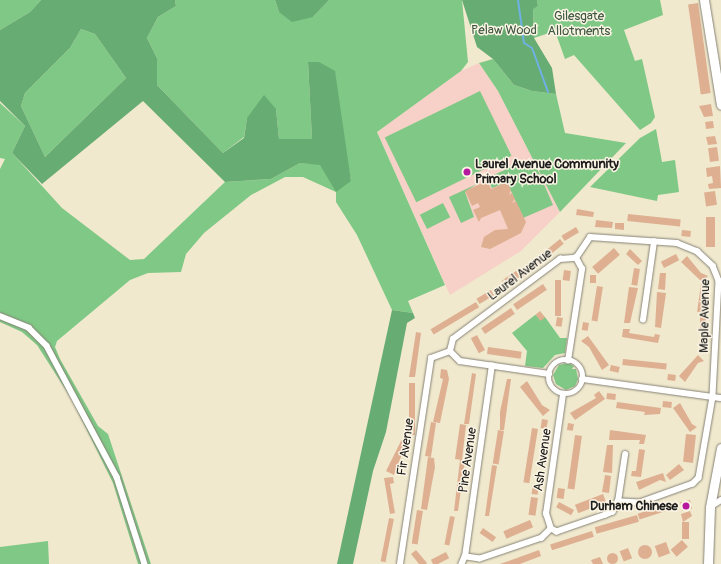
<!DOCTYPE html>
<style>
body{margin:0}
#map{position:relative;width:721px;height:564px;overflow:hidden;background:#f0e9ce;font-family:Pangolin,sans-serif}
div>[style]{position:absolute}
.built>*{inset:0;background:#f7d1c7}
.green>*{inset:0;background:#7fc885;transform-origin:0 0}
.forest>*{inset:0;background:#67ac72}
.stream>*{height:2px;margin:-1px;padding:0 1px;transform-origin:1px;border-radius:1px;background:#6fb1e3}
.building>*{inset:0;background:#deb091;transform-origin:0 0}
.round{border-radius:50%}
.roads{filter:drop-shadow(0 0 1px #868275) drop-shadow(0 0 1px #868275)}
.street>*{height:5.5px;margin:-2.75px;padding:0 2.75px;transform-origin:2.75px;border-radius:2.75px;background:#fff}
.street>.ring{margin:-2.75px;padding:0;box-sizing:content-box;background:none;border:5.5px solid #fff;border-radius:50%}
.primary>*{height:9px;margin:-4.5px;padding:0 4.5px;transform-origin:4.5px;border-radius:4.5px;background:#fff}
.dots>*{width:11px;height:11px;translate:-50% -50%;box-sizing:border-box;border:2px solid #fcf5e5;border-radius:50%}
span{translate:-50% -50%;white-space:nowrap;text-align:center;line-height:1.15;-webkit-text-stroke:3px #fcf5e5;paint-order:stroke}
.park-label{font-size:13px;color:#3f5841}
.poi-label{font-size:13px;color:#1c1c1c;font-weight:700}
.left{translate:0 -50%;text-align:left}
.right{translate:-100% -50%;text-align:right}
.street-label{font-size:13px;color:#1c1c1c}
</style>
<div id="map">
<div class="built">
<div style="clip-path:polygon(479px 63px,498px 91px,560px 212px,521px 251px,450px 295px,377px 132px,461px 71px)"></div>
</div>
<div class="green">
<div style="clip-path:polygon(0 0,41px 0,30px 12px,0 30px)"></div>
<div style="clip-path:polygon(175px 0,275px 0,279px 12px,313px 17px,329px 0,462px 0,468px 62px,461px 71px,377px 132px,445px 285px,408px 301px,413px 313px,392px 310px,357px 235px,336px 202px,336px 192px,303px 177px,285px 177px,251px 195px,204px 233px,186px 254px,181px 272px,148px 273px,130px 280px,57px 341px,55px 347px,60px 359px,98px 426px,108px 434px,151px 564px,138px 564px,113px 483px,71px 398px,37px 345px,22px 332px,0 322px,0 169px,5px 159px,0 158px,0 103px,25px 126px,12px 153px,62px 208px,130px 260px,144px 259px,225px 182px,271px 179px,300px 163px,320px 164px,351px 181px,343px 138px,319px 62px,308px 62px,312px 139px,279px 139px,276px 109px,247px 118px,244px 137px,223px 153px,157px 85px,157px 58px,147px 38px,158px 17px,176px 6px)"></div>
<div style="clip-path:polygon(537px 0,660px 0,663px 15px,624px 30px,635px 61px,642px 59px,655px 117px,651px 123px,640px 130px,574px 55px,565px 59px,555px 31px,534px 38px,533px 8px,538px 6px)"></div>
<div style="clip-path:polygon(81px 29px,95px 34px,126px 78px,45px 157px,21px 106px,25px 93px,70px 48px)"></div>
<div style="clip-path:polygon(493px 59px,514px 85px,532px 91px,556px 94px,565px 133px,626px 143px,560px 212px,498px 91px,479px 63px)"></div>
<div style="left:480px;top:91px;width:72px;height:106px;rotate:64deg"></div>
<div style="clip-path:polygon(656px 129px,662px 162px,675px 160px,679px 192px,658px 195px,657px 201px,590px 187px,640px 138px)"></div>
<div style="clip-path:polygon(526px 160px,531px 170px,537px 168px,553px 205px,523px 218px,507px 182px,492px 188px,487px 178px)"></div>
<div style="clip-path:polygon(477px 184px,465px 192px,474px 217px,461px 223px,449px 197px)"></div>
<div style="left:443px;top:203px;width:16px;height:26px;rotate:63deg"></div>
<div style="clip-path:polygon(535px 315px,545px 317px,560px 338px,567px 338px,565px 353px,555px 355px,543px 368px,525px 366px,527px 351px,512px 333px)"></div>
<div style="clip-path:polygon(568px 363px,574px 366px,572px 369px,576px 369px,578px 379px,575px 386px,566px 390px,556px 384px,553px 375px,559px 365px)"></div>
<div style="clip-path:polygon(48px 541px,49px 564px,0 564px,0 547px)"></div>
</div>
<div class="forest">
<div style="clip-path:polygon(evenodd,41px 0,175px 0,176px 6px,158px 17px,147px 38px,157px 58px,157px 85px,223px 153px,244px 138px,247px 118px,264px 95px,276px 109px,279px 139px,312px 139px,308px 62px,319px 62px,335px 71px,351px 181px,336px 192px,320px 165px,300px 163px,271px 179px,225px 182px,143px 101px,42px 184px,12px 153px,25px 126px,0 101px,0 30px,30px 12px,41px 0,81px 29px,95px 34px,126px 78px,45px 157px,21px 106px,25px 93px,70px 48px,81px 29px)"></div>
<div style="clip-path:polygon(275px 0,329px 0,313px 17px,292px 22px,279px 12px)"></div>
<div style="clip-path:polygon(462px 0,537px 0,538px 6px,533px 9px,534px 38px,552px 68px,556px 94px,532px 91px,514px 85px,493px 59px,477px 47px)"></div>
<div style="clip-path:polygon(392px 310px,413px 313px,415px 318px,407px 323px,386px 432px,373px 471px,353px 564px,337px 564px)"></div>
</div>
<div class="stream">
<div style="left:518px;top:0;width:43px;rotate:82.1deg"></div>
<div style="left:524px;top:43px;width:9px;rotate:32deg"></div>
<div style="left:532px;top:48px;width:47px;rotate:70deg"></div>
</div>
<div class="building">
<div style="left:698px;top:3px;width:91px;height:10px;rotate:82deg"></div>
<div style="clip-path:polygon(711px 104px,713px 116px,704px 117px,699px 106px)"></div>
<div style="left:713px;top:121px;width:7px;height:8px;rotate:82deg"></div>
<div style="clip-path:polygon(715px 136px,717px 144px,708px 145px,706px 137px)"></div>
<div style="left:717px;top:147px;width:14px;height:9px;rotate:82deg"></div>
<div style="clip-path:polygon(720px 166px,721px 188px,709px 189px,708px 184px,713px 183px,712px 176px,707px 177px,706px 168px)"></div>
<div style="clip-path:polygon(487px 181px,491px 189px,507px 182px,511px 190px,509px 195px,512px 193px,515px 199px,512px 203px,516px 201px,526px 222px,521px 233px,490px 249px,481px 247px,484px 237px,495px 230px,508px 229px,500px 210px,481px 218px,479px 222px,473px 210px,480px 207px,478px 203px,472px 206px,465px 191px)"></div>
<div style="left:715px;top:191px;width:14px;height:11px;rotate:82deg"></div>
<div style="clip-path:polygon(577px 209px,594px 212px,593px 217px,576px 215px)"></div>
<div style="left:628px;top:214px;width:53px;height:7px;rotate:6deg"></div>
<div style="left:706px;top:217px;width:9px;height:30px"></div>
<div style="clip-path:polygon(596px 220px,613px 222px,612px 228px,595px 227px)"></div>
<div style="clip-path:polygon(615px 223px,624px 223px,624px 230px,615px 229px)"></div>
<div style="left:576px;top:227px;width:6px;height:17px;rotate:59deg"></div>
<div style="left:682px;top:230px;width:9px;height:6px;rotate:6deg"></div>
<div style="left:560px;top:239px;width:6px;height:53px;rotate:51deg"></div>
<div style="left:614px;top:248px;width:9px;height:29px;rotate:49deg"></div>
<div style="clip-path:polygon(630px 249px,642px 261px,638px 265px,626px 254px)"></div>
<div style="left:676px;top:254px;width:7px;height:17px;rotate:63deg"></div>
<div style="clip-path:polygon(687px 256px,701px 273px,708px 276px,702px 282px,681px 262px)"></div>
<div style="left:634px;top:268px;width:6px;height:17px;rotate:9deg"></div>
<div style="left:564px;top:270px;width:7px;height:10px;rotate:8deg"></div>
<div style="left:516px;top:271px;width:7px;height:17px;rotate:56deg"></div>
<div style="clip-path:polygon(660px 273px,666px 273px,665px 290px,658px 289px)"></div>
<div style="left:590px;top:275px;width:6px;height:8px"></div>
<div style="left:555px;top:280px;width:6px;height:36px"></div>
<div style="left:543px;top:284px;width:7px;height:36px;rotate:56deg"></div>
<div style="left:701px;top:284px;width:7px;height:28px;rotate:8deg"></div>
<div style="left:597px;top:286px;width:6px;height:35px;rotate:9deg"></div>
<div style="clip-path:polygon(629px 287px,638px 288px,630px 323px,624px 323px)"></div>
<div style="left:491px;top:290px;width:6px;height:17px;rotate:59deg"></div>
<div style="clip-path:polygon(657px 292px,666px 293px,661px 328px,655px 327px)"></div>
<div style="left:476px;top:302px;width:6px;height:53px;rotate:59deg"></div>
<div style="left:511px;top:308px;width:7px;height:36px;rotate:56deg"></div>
<div style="left:540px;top:311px;width:8px;height:6px;rotate:50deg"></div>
<div style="left:700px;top:315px;width:6px;height:34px"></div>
<div style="left:557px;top:317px;width:6px;height:9px;rotate:9deg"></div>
<div style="left:583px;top:322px;width:6px;height:8px;rotate:9deg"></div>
<div style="clip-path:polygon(623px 329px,630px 329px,629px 333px,654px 337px,655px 334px,660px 335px,658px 343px,622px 337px)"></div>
<div style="clip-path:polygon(416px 332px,421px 333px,415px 377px,409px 377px)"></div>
<div style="left:477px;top:335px;width:17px;height:7px;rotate:62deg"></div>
<div style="clip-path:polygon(588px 336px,609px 365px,602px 370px,589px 347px,581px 341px)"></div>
<div style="left:488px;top:347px;width:34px;height:7px;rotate:8deg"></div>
<div style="clip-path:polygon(698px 355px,704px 361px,698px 363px,685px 382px,679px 376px)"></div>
<div style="left:623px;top:359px;width:44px;height:6px;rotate:6deg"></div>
<div style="left:611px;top:365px;width:9px;height:6px;rotate:13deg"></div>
<div style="clip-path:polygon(441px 369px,447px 370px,449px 379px,440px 423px,433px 422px,443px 379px,440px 378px)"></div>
<div style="clip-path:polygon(472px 373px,476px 374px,469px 424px,464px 424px)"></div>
<div style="left:668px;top:374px;width:8px;height:6px;rotate:7deg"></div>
<div style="clip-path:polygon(507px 379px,511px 379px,504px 430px,500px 430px,500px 412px)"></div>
<div style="clip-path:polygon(527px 381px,542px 405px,550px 410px,543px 416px,520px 387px)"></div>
<div style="left:409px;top:383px;width:6px;height:52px"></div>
<div style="clip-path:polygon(599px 391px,605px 399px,575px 420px,570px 413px,596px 398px,594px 395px)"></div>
<div style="left:607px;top:393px;width:9px;height:6px;rotate:6deg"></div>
<div style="left:663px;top:401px;width:9px;height:6px;rotate:6deg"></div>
<div style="clip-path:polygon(617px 402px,661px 408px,660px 414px,644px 415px,645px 412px,616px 408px)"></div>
<div style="clip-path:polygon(680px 403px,692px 424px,697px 427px,690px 432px,673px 408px)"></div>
<div style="left:542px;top:419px;width:6px;height:9px;rotate:9deg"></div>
<div style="clip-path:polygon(431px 422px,436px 423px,431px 457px,425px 456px)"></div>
<div style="left:568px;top:423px;width:6px;height:7px;rotate:9deg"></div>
<div style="clip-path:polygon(460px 424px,466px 425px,462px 460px,455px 459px)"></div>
<div style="left:532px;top:428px;width:6px;height:55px;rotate:9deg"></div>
<div style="left:498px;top:430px;width:6px;height:34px;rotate:9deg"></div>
<div style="clip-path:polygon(610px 430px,646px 435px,644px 444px,639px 444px,640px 440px,609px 440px)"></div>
<div style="left:686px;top:434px;width:10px;height:28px;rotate:6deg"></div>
<div style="left:575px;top:435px;width:7px;height:54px;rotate:8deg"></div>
<div style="clip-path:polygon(402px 439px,407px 441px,394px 475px,386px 471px)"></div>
<div style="clip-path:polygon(607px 445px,613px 445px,612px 473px,603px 472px)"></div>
<div style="clip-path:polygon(639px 449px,645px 450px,641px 477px,631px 476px,632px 471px,636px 471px)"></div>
<div style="clip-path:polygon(428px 457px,434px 458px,435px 467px,427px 510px,421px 509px)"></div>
<div style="clip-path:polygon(460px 460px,465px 461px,458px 511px,454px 511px)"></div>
<div style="clip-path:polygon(679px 464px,684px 470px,670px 480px,666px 475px)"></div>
<div style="clip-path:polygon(492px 465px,497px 466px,489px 516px,485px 516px)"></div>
<div style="clip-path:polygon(663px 473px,666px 482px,660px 480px,639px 490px,636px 482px)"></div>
<div style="clip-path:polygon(605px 475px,611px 476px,609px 493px,602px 492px)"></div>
<div style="clip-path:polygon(393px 477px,394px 483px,390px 484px,395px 513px,390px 514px,384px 478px)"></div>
<div style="left:533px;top:485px;width:6px;height:9px;rotate:9deg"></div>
<div style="left:558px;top:488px;width:7px;height:10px;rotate:8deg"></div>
<div style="left:603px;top:494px;width:9px;height:30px;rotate:69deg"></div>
<div style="left:531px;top:497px;width:7px;height:18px;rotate:8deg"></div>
<div style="left:690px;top:500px;width:9px;height:10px;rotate:77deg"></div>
<div style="left:559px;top:502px;width:17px;height:6px;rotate:28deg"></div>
<div style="left:671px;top:503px;width:6px;height:35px;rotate:72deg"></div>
<div style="left:417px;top:510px;width:6px;height:34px;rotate:9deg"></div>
<div style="clip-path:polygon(690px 511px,692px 516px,683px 522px,681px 514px)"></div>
<div style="left:637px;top:515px;width:7px;height:44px;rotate:74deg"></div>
<div style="left:450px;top:516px;width:5px;height:29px;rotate:11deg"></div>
<div style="left:389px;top:518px;width:5px;height:44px;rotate:11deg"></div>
<div style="left:530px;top:520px;width:8px;height:29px;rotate:67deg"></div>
<div style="left:682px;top:522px;width:7px;height:17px"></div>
<div style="left:483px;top:528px;width:16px;height:6px;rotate:35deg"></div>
<div style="left:592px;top:531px;width:6px;height:44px;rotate:72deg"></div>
<div style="left:682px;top:540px;width:9px;height:15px;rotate:49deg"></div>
<div style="left:666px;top:542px;width:12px;height:12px;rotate:70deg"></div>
<div class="round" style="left:638px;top:545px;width:14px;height:14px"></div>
<div style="left:628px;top:548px;width:11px;height:9px;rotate:68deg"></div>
<div style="clip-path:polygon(416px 550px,427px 563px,426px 564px,419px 564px,411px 554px)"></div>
<div style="clip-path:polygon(539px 550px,541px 556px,520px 564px,500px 564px)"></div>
<div style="left:446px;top:552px;width:7px;height:17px;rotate:63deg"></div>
<div class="round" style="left:606.5px;top:552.5px;width:11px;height:11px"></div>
<div style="clip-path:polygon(600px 557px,603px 564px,593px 564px,591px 560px)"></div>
</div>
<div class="roads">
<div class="street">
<div style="left:0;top:316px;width:31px;rotate:22deg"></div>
<div style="left:29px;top:328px;width:25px;rotate:45deg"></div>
<div style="left:47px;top:346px;width:149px;rotate:61.9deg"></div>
<div style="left:117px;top:477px;width:91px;rotate:72.2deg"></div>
<div style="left:643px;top:320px;width:79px;rotate:-82deg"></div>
<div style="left:450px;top:351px;width:14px;rotate:45deg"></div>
<div style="left:460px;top:361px;width:90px;rotate:8.3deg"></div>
<div class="ring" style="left:549px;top:360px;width:28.5px;height:28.5px"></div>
<div style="left:568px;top:361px;width:93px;rotate:-81.3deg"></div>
<div style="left:582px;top:269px;width:13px;rotate:-119deg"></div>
<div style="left:582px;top:379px;width:140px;rotate:7.8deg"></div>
<div style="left:618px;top:502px;width:48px;rotate:-81.5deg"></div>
<div style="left:710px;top:507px;width:13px;rotate:-32deg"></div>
<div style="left:551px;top:529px;width:16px;rotate:-108deg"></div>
<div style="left:546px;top:514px;width:121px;rotate:-81.9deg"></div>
<div style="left:465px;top:557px;width:193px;rotate:-82deg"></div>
<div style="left:400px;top:564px;width:208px;rotate:-81.4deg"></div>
<div style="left:431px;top:358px;width:20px;rotate:-20deg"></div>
<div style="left:450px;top:351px;width:12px;rotate:-76deg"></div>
<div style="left:453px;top:339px;width:134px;rotate:-36.8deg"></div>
<div style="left:560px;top:259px;width:16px;rotate:-4deg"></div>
<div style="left:576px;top:258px;width:25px;rotate:-56deg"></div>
<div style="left:590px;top:237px;width:87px;rotate:3.9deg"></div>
<div style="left:677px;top:243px;width:22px;rotate:22deg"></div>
<div style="left:697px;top:251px;width:22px;rotate:43deg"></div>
<div style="left:713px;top:266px;width:16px;rotate:68deg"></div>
<div style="left:719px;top:281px;width:116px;rotate:93deg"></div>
<div style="left:713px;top:397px;width:82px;rotate:99.8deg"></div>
<div style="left:699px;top:478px;width:8px;rotate:135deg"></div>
<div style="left:693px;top:484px;width:56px;rotate:160.3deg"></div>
<div style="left:640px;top:503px;width:22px;rotate:-177deg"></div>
<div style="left:618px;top:502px;width:11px;rotate:117deg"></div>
<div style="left:613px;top:512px;width:8px;rotate:157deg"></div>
<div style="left:606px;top:515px;width:52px;rotate:160.9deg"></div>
<div style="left:557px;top:532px;width:7px;rotate:-153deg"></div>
<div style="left:551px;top:529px;width:13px;rotate:135deg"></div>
<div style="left:542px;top:538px;width:65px;rotate:161.3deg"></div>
<div style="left:480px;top:559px;width:15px;rotate:-172deg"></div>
<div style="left:465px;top:557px;width:8px;rotate:113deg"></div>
</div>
<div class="primary">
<div style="left:704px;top:0;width:106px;rotate:80.8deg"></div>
<div style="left:708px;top:564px;width:57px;rotate:-88deg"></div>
<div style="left:710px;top:507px;width:60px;rotate:-79.4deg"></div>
</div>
</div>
<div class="dots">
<div style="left:467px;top:172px;background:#b5179e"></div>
<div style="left:686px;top:506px;background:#b5179e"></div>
</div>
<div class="park-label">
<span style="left:579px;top:24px">Gilesgate<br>Allotments</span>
<span style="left:504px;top:30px">Pelaw Wood</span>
</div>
<div class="poi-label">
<span class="left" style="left:475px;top:172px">Laurel Avenue Community<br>Primary School</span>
<span class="right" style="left:678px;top:506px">Durham Chinese</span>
</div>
<div class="street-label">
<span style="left:520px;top:275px;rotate:-37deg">Laurel Avenue</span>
<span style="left:705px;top:316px;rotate:-89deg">Maple Avenue</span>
<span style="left:406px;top:447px;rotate:-82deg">Fir Avenue</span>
<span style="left:468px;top:460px;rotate:-82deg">Pine Avenue</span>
<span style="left:543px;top:460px;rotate:-82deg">Ash Avenue</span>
</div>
</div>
